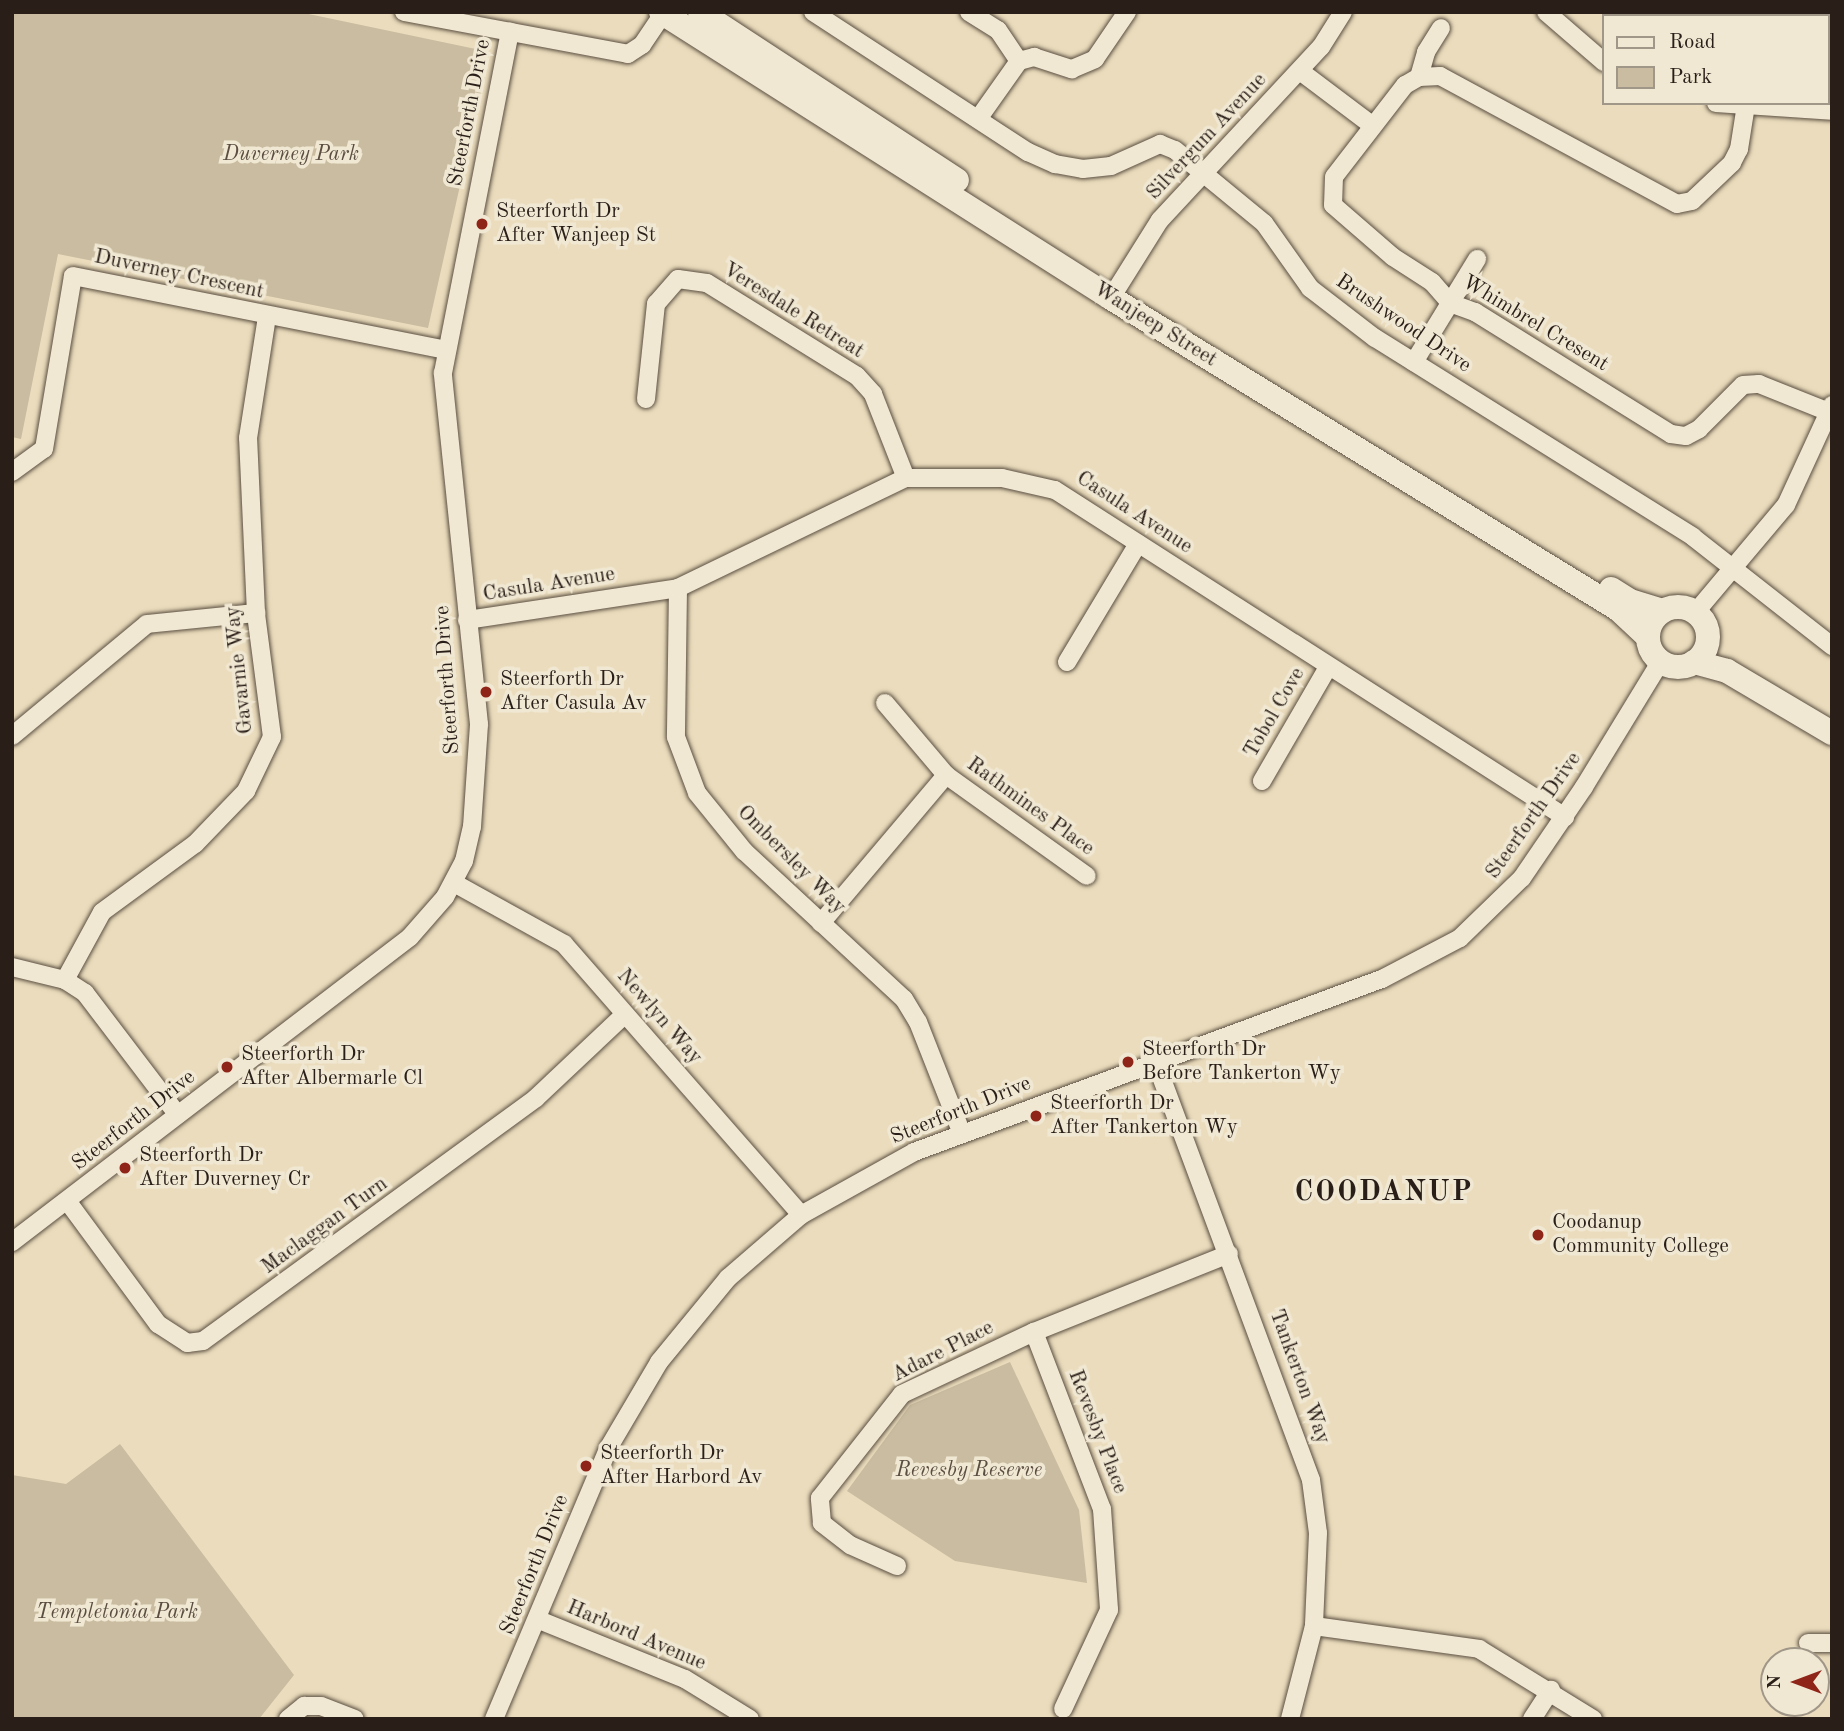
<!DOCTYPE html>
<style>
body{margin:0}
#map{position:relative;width:1844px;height:1731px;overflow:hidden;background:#eadcbc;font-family:"Old Standard TT",serif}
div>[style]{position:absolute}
.green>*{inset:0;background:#c9bca0}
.roads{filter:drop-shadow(0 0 2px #5a4e41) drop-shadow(0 0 2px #5a4e41)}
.minor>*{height:18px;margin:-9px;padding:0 9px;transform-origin:9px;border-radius:9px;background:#f1e8d3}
.secondary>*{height:24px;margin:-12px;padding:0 12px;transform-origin:12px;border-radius:12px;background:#f1e8d3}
.secondary>.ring{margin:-12px;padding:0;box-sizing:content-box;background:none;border:24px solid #f1e8d3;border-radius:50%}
.dots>*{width:19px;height:19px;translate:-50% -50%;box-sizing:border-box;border:4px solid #f1e8d3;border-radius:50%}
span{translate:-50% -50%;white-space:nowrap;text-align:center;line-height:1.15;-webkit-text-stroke:7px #f1e8d3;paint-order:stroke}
.street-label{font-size:21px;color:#2a1e18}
.park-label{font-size:21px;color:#5a4d41;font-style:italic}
.poi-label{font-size:21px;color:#2a1e18}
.left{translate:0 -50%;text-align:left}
.district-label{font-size:28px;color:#2a1e18;font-weight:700;letter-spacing:2px}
.frame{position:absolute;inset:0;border:14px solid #2a1e18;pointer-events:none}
.legend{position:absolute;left:1602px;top:14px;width:228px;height:91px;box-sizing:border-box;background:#f1e8d3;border:2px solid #a19788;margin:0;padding:9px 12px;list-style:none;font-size:21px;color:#2a1e18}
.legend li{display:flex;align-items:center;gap:14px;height:35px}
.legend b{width:35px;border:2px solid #a19788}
.north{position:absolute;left:1760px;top:1647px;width:70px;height:70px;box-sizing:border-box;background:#f1e8d3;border:2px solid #a19788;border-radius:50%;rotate:270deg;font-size:19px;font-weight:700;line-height:28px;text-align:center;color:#2a1e18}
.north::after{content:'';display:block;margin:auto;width:24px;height:32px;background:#8f2418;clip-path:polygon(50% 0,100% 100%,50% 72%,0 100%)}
</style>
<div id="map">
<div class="green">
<div style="clip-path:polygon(12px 12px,299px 12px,490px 52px,428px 328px,58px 254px,21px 439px,12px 437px)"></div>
<div style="clip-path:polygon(1010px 1362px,1079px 1510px,1087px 1583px,955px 1561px,847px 1491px,910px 1405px)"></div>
<div style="clip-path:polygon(120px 1444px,294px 1675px,259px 1719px,12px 1719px,12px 1475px,66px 1484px)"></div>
</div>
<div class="roads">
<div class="minor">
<div style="left:404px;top:12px;width:228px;rotate:10.6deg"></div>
<div style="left:628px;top:54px;width:17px;rotate:-33deg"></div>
<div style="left:642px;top:45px;width:40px;rotate:-56deg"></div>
<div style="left:813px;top:12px;width:257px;rotate:33.1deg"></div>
<div style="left:1028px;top:152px;width:30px;rotate:24deg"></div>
<div style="left:1055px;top:164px;width:28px;rotate:10deg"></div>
<div style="left:1083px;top:169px;width:28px;rotate:-6deg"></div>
<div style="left:1111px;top:166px;width:54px;rotate:-24.2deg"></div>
<div style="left:1160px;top:144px;width:16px;rotate:22deg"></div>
<div style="left:1175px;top:150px;width:115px;rotate:39.4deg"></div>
<div style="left:1264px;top:223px;width:80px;rotate:54.7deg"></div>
<div style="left:1310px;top:288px;width:82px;rotate:37.6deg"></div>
<div style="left:1375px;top:338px;width:375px;rotate:32deg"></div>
<div style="left:1693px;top:537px;width:177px;rotate:38.1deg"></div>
<div style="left:969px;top:12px;width:34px;rotate:32deg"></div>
<div style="left:998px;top:30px;width:37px;rotate:56deg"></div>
<div style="left:1019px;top:61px;width:16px;rotate:-15deg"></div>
<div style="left:1034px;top:57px;width:40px;rotate:18deg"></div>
<div style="left:1072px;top:69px;width:25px;rotate:-23deg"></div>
<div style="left:1095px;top:59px;width:57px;rotate:-55.8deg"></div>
<div style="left:1546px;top:12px;width:77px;rotate:40.8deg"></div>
<div style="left:1797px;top:12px;width:19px;rotate:12deg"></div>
<div style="left:1653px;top:16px;width:4px;rotate:-90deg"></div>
<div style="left:1300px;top:71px;width:91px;rotate:37deg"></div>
<div style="left:1419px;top:77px;width:26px;rotate:-74deg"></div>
<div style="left:1426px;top:52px;width:28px;rotate:-58deg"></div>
<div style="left:1716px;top:103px;width:116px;rotate:3.9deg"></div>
<div style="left:1746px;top:105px;width:45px;rotate:99deg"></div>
<div style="left:1739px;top:149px;width:16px;rotate:117deg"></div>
<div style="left:1732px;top:163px;width:55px;rotate:136.5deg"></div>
<div style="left:1692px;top:201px;width:15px;rotate:169deg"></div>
<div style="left:1677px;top:204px;width:269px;rotate:-151.6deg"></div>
<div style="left:1440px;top:76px;width:21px;rotate:177deg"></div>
<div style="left:1419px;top:77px;width:16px;rotate:150deg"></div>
<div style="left:1405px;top:85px;width:116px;rotate:127.7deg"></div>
<div style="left:1334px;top:177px;width:28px;rotate:92deg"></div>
<div style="left:1333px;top:205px;width:79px;rotate:40.9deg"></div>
<div style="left:1393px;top:257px;width:46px;rotate:32.7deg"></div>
<div style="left:1432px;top:282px;width:28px;rotate:49deg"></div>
<div style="left:1450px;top:303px;width:27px;rotate:20deg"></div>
<div style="left:1475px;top:312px;width:231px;rotate:31.9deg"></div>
<div style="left:1671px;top:434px;width:15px;rotate:8deg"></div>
<div style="left:1686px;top:436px;width:15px;rotate:-28deg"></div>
<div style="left:1699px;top:429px;width:62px;rotate:-45deg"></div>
<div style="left:1743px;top:385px;width:16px;rotate:-4deg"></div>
<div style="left:1759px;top:384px;width:75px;rotate:21.8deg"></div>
<div style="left:978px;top:119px;width:71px;rotate:-54.7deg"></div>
<div style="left:1111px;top:298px;width:92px;rotate:-57.9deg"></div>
<div style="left:1160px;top:220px;width:236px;rotate:-47.1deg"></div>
<div style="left:1321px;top:47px;width:41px;rotate:-57.8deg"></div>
<div style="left:1414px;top:362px;width:121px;rotate:-58.5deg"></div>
<div style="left:646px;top:399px;width:96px;rotate:-84deg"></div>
<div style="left:656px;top:304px;width:33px;rotate:-49deg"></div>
<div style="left:678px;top:279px;width:29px;rotate:8deg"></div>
<div style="left:707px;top:283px;width:176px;rotate:31.8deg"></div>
<div style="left:857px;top:376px;width:24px;rotate:48deg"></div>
<div style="left:873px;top:394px;width:90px;rotate:68.6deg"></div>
<div style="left:12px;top:472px;width:39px;rotate:-36deg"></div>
<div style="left:44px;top:449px;width:175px;rotate:-80.5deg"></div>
<div style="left:73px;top:276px;width:380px;rotate:11.2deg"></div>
<div style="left:678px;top:588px;width:149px;rotate:90.8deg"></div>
<div style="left:676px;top:737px;width:60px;rotate:69.4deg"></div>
<div style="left:697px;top:793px;width:75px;rotate:51deg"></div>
<div style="left:744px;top:851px;width:218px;rotate:42.8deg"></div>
<div style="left:904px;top:999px;width:27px;rotate:59deg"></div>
<div style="left:918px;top:1022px;width:117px;rotate:68.5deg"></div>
<div style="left:1695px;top:613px;width:141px;rotate:-49.9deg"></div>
<div style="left:1786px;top:505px;width:110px;rotate:-65.3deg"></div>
<div style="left:467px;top:620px;width:213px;rotate:-8.6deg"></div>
<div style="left:678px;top:588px;width:253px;rotate:-25.8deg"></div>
<div style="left:906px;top:478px;width:96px"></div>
<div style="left:1002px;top:478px;width:54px;rotate:12.8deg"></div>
<div style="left:1055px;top:490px;width:606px;rotate:32.67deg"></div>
<div style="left:1067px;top:662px;width:138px;rotate:-59deg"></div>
<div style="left:885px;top:703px;width:94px;rotate:49.7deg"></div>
<div style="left:946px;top:775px;width:173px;rotate:35.6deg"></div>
<div style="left:12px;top:736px;width:175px;rotate:-39.7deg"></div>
<div style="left:147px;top:624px;width:110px;rotate:-5.8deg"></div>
<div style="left:1262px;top:781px;width:132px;rotate:-59.9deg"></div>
<div style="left:454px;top:883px;width:126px;rotate:29deg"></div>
<div style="left:564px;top:944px;width:360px;rotate:48.8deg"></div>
<div style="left:821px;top:923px;width:194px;rotate:-49.8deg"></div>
<div style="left:12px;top:967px;width:55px;rotate:13.8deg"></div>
<div style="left:65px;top:980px;width:24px;rotate:33deg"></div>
<div style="left:85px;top:993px;width:153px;rotate:52.7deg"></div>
<div style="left:65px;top:980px;width:77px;rotate:-61.4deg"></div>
<div style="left:102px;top:912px;width:115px;rotate:-36.2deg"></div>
<div style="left:195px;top:844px;width:74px;rotate:-46.1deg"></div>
<div style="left:246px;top:791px;width:60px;rotate:-64.3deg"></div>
<div style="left:272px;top:737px;width:125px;rotate:-97.4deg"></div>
<div style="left:256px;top:613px;width:175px;rotate:-92.6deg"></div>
<div style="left:248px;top:438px;width:123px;rotate:-81.1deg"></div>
<div style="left:1156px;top:1063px;width:445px;rotate:69.6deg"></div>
<div style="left:1311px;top:1480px;width:53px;rotate:82.5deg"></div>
<div style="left:1318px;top:1533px;width:93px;rotate:92.5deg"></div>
<div style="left:1314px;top:1626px;width:96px;rotate:104.5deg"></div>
<div style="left:68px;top:1202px;width:152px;rotate:53.6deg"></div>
<div style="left:158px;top:1324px;width:35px;rotate:33deg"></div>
<div style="left:187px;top:1343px;width:16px;rotate:-7deg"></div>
<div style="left:203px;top:1341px;width:412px;rotate:-36.1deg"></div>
<div style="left:536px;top:1098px;width:122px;rotate:-43.3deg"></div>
<div style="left:12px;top:1242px;width:501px;rotate:-37.46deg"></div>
<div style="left:410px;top:937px;width:53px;rotate:-48.8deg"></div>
<div style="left:445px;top:897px;width:41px;rotate:-62.2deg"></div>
<div style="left:464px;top:861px;width:35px;rotate:-77deg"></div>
<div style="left:472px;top:827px;width:103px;rotate:-86.1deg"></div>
<div style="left:479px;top:724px;width:353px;rotate:-95.9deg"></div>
<div style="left:443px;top:373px;width:348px;rotate:-78.9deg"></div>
<div style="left:1034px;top:1332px;width:190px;rotate:69deg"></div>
<div style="left:1102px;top:1509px;width:101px;rotate:86deg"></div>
<div style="left:1109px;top:1610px;width:109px;rotate:114.9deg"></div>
<div style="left:897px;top:1566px;width:51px;rotate:-155.9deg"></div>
<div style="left:850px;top:1545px;width:36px;rotate:-142deg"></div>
<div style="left:822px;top:1523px;width:25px;rotate:-95deg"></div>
<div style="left:820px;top:1498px;width:132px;rotate:-51.7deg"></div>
<div style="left:902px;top:1394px;width:146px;rotate:-25.2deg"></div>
<div style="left:1034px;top:1332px;width:210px;rotate:-21.8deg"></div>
<div style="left:539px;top:1620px;width:157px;rotate:22deg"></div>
<div style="left:685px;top:1679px;width:76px;rotate:31.6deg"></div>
<div style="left:1314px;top:1626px;width:167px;rotate:7.9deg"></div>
<div style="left:1479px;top:1649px;width:134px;rotate:31.6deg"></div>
<div style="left:1808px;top:1643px;width:24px"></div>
<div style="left:288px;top:1719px;width:21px;rotate:-39deg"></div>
<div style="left:304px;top:1706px;width:17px"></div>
<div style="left:321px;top:1706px;width:36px;rotate:21deg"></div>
<div style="left:494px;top:1719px;width:295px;rotate:-67.1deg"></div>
<div style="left:609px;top:1447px;width:99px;rotate:-59.5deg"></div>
<div style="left:659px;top:1362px;width:109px;rotate:-50.6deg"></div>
<div style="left:728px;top:1278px;width:96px;rotate:-40.8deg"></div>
<div style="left:801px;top:1215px;width:129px;rotate:-29.1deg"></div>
<div style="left:914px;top:1152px;width:499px;rotate:-20.3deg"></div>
<div style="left:1382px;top:979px;width:88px;rotate:-27.7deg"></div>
<div style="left:1460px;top:938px;width:86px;rotate:-44.1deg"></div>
<div style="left:1522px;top:878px;width:110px;rotate:-55.7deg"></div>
<div style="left:1584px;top:787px;width:148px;rotate:-58.6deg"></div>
<div style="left:1532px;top:1719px;width:35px;rotate:-57deg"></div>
</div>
<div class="secondary">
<div style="left:661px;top:12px;width:533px;rotate:32.44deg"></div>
<div style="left:1111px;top:298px;width:595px;rotate:31.53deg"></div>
<div style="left:1618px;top:609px;width:41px;rotate:43deg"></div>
<div style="left:700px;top:12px;width:307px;rotate:33.2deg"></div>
<div style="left:1611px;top:589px;width:22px;rotate:32deg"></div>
<div style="left:1630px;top:601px;width:34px;rotate:17deg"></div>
<div class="ring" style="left:1648px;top:607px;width:36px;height:36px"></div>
<div style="left:1694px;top:662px;width:34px;rotate:15deg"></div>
<div style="left:1727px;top:671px;width:122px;rotate:30.6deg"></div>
</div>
</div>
<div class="dots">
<div style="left:482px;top:224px;background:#8f2418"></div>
<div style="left:486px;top:692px;background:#8f2418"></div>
<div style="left:1128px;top:1062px;background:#8f2418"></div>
<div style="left:227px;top:1067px;background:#8f2418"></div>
<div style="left:1036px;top:1116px;background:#8f2418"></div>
<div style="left:125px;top:1168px;background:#8f2418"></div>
<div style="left:1538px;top:1235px;background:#8f2418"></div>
<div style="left:586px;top:1466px;background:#8f2418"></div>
</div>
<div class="street-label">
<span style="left:470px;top:113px;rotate:-79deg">Steerforth Drive</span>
<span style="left:1207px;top:137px;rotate:-47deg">Silvergum Avenue</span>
<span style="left:179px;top:275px;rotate:12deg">Duverney Crescent</span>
<span style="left:793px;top:311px;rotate:32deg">Veresdale Retreat</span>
<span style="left:1403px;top:324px;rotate:34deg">Brushwood Drive</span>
<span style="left:1535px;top:324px;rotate:31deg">Whimbrel Cresent</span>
<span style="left:1155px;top:325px;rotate:32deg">Wanjeep Street</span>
<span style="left:1134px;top:513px;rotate:33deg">Casula Avenue</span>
<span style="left:549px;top:585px;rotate:-9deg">Casula Avenue</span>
<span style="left:240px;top:670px;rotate:-96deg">Gavarnie Way</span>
<span style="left:448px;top:680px;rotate:-94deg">Steerforth Drive</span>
<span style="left:1275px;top:713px;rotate:-60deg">Tobol Cove</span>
<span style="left:1030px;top:807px;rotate:36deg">Rathmines Place</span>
<span style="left:1534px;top:816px;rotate:-55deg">Steerforth Drive</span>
<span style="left:791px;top:860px;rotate:45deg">Ombersley Way</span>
<span style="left:659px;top:1017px;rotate:49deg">Newlyn Way</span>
<span style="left:961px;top:1111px;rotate:-22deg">Steerforth Drive</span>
<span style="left:134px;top:1121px;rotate:-38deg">Steerforth Drive</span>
<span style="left:325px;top:1226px;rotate:-36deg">Maclaggan Turn</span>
<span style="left:943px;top:1352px;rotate:-27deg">Adare Place</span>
<span style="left:1299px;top:1377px;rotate:70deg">Tankerton Way</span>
<span style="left:1097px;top:1432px;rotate:69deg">Revesby Place</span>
<span style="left:535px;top:1565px;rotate:-68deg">Steerforth Drive</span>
<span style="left:636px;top:1636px;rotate:23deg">Harbord Avenue</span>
</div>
<div class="park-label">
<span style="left:291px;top:155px">Duverney Park</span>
<span style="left:969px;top:1471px">Revesby Reserve</span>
<span style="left:117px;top:1613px">Templetonia Park</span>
</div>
<div class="poi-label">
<span class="left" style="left:496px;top:224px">Steerforth Dr<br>After Wanjeep St</span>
<span class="left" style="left:500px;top:692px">Steerforth Dr<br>After Casula Av</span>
<span class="left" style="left:1142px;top:1062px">Steerforth Dr<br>Before Tankerton Wy</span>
<span class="left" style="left:241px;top:1067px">Steerforth Dr<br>After Albermarle Cl</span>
<span class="left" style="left:1050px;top:1116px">Steerforth Dr<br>After Tankerton Wy</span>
<span class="left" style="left:139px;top:1168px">Steerforth Dr<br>After Duverney Cr</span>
<span class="left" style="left:1552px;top:1235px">Coodanup<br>Community College</span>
<span class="left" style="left:600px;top:1466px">Steerforth Dr<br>After Harbord Av</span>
</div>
<div class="district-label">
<span style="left:1384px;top:1193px">COODANUP</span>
</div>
<div class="frame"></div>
<ul class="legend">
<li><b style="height:9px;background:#f1e8d3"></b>Road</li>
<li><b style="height:19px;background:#c9bca0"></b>Park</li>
</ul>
<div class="north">N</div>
</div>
